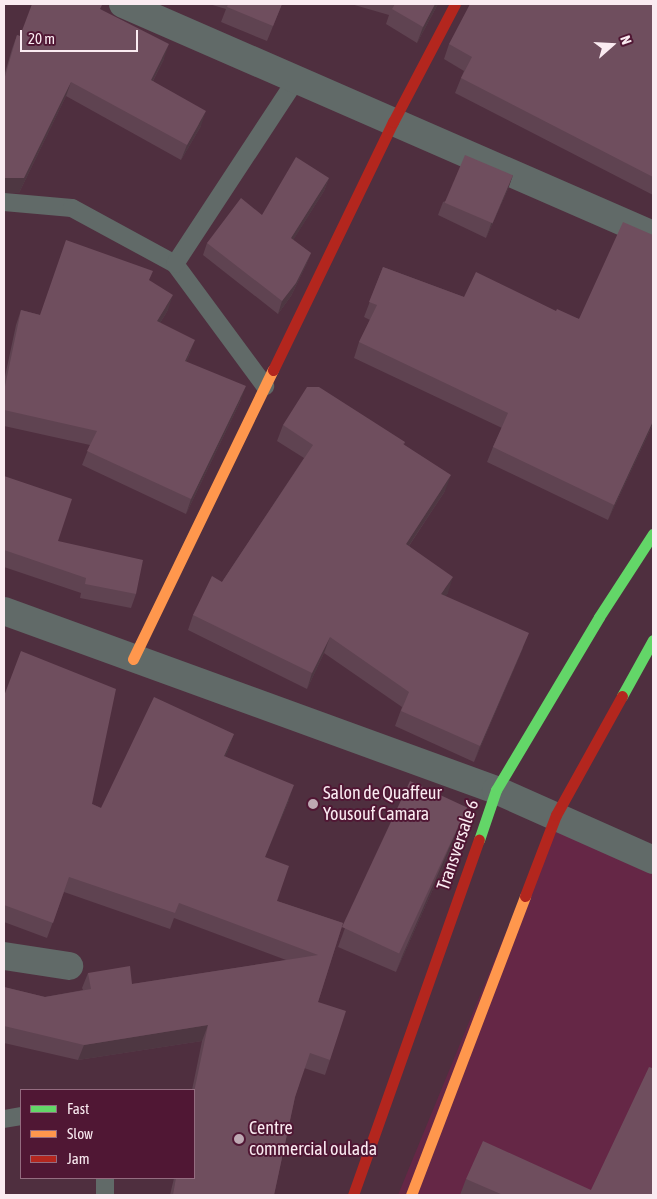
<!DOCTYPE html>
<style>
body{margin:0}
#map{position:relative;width:657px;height:1199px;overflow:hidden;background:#4f2f3f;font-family:"Asap Condensed",sans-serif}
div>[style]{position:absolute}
.built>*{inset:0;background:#652746}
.lane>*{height:18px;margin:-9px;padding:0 9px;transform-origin:9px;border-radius:9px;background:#616a68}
.street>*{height:28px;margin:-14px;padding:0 14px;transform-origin:14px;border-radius:14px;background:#616a68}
.fast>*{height:11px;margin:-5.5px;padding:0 5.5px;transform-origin:5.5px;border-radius:5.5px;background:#63d668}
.slow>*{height:11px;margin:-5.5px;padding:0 5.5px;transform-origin:5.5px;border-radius:5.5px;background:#ff974d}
.jam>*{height:11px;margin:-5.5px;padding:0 5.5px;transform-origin:5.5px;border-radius:5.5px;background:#b3261e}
.wall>*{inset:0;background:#5f4351}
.shaded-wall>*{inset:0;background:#4e3742}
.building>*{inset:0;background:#6f4e5e;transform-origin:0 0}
.dots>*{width:14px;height:14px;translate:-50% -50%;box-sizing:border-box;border:2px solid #501734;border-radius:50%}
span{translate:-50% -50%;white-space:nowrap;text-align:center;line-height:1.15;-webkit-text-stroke:4px #501734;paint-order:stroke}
.poi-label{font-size:18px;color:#faebf1}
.left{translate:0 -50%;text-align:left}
.street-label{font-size:18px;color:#faebf1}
.frame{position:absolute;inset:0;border:5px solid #faebf1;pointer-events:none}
.legend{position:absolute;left:20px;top:1089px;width:175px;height:90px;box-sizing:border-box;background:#501734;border:1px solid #946c80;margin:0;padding:6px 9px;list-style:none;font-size:15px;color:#faebf1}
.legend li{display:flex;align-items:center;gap:10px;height:25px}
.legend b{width:25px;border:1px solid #946c80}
.north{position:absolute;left:587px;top:20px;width:50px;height:50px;-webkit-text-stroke:4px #501734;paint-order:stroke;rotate:71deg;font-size:14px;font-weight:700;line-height:20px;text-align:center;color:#faebf1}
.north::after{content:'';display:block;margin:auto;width:18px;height:22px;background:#faebf1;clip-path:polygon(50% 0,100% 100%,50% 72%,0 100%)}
.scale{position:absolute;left:20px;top:30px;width:118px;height:22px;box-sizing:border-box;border:2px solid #faebf1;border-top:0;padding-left:6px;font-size:15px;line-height:18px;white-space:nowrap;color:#faebf1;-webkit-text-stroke:4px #501734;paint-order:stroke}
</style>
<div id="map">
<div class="built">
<div style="clip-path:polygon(550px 825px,653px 872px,653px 1195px,398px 1195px)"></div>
</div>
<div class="lane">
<div style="left:4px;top:202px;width:68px;rotate:5deg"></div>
<div style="left:72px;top:208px;width:117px;rotate:28.5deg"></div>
<div style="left:175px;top:264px;width:152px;rotate:53.6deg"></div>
<div style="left:175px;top:264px;width:220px;rotate:-56.7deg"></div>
<div style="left:4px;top:1119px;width:17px;rotate:-10deg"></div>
<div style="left:105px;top:1178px;width:17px;rotate:90deg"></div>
</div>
<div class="street">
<div style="left:123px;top:4px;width:578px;rotate:23.55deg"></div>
<div style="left:4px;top:611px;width:524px;rotate:19.99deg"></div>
<div style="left:496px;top:790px;width:172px;rotate:24deg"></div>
<div style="left:4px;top:956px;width:66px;rotate:8.7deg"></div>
</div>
<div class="fast">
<div style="left:622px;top:696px;width:64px;rotate:-61deg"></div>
<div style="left:479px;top:840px;width:53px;rotate:-71.2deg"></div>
<div style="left:496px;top:790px;width:201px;rotate:-59.2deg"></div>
<div style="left:599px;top:617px;width:99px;rotate:-57deg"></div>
</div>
<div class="slow">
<div style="left:133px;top:659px;width:321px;rotate:-64.2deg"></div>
<div style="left:411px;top:1195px;width:320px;rotate:-69.1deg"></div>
</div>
<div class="jam">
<div style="left:273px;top:370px;width:276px;rotate:-64.2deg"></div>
<div style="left:393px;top:122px;width:133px;rotate:-62.3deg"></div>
<div style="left:525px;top:896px;width:87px;rotate:-69.1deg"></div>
<div style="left:556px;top:815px;width:136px;rotate:-61deg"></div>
<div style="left:353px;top:1195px;width:377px;rotate:-70.5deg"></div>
</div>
<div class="wall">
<div style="clip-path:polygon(209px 4px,282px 4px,267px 41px,221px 22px,226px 9px)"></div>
<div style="clip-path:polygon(351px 4px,438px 4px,417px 43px,386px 24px,389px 15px)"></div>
<div style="clip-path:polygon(653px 4px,653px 195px,455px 93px,461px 78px,464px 71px,444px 59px,449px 44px)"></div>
<div style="clip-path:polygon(100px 9px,164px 59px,153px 81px,201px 126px,181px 160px,66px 96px,19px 193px,4px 193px,4px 76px,12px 49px,17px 35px,20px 36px)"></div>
<div style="clip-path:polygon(513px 175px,508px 189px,486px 238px,438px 215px,443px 202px)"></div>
<div style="clip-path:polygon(329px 178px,324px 191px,293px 240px,311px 253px,306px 265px,291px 296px,278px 314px,203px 255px,207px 243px,262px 215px)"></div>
<div style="clip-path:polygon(653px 235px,653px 424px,608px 520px,487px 462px,493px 447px,502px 428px,354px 358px,359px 342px,370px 320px,364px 317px,383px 267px,464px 297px,556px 311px,579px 319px)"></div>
<div style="clip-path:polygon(150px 281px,168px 310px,160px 323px,190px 354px,186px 362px,241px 400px,186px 514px,82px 465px,90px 445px,4px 426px,4px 381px,16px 325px,21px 310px,40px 315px)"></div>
<div style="clip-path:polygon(283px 425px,405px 442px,404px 445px,445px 491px,409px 546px,448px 593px,445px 596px,523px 648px,474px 762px,395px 726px,402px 707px,324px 653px,307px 689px,188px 630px,193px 615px,222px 582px,304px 458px,277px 441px)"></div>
<div style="clip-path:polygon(4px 476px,58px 541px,136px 594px,131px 608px,80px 598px,81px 593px,4px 567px)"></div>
<div style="clip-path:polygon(4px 696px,92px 804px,101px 808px,234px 734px,225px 756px,289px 800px,265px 857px,277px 901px,343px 923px,318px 1002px,330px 1060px,325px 1075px,304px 1068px,295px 1097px,274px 1195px,170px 1195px,174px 1178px,194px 1178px,194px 1090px,192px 1090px,202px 1041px,78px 1060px,4px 1043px,4px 987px,45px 997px,83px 990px,82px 988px,88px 973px,132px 984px,286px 960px,174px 918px,170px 929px,64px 892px,47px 938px,4px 922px)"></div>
<div style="clip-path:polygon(461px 826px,396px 972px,338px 947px,345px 928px)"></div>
<div style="clip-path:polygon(652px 1068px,653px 1195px,460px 1195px,466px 1179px,591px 1190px)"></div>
</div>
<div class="shaded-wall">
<div style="clip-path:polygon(435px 4px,438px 4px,417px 43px,423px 27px)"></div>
<div style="clip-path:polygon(169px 44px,164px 59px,146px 94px,151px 80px)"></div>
<div style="clip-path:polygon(71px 82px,66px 96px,19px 193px,4px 193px,4px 180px,5px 178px)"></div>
<div style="clip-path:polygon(206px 111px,201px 126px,181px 160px,187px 145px)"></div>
<div style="clip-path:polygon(513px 175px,508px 189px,486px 238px,491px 224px)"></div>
<div style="clip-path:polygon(329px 178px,324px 191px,287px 250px,291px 238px)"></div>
<div style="clip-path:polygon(311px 253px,306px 265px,291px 296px,278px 314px,282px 301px)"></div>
<div style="clip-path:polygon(173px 295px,168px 310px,152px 336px,157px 321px)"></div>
<div style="clip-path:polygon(195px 340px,190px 354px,180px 375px,185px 361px)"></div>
<div style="clip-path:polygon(246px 386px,241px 400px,186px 514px,191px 499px)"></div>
<div style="clip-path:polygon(653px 421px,653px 424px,608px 520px,614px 505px)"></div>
<div style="clip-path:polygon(451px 475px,445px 491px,400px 559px,406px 544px)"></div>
<div style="clip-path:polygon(453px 577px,448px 593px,436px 610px,441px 594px)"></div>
<div style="clip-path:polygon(529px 633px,523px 648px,474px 762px,480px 746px)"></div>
<div style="clip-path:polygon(330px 637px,324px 653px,307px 689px,312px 673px)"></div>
<div style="clip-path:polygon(234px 734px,229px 749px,219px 771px,224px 756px)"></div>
<div style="clip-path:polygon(294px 785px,289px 800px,259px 872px,265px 857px)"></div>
<div style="clip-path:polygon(467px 807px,461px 826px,396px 972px,403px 954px)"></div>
<div style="clip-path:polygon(208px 1025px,202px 1041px,78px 1060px,84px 1045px)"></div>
</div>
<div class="building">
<div style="clip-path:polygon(32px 4px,99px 4px,102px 5px,100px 9px,169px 44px,151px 80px,206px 111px,187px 145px,71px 82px,24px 178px,4px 178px,4px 80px,17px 35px,20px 36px)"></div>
<div style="clip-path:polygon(228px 4px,282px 4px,273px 26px,227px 7px)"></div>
<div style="clip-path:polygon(395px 4px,435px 4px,423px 27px,392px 9px)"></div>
<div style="clip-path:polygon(470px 4px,653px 4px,653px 177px,461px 78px,472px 57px,449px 44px)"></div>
<div style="left:465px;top:155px;width:52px;height:52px;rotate:23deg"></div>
<div style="clip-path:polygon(296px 157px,329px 178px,291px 238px,311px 253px,296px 283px,282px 301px,207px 243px,241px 198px,262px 215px)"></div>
<div style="clip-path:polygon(623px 222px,653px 235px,653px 421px,614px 505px,493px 447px,508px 413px,359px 342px,377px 305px,369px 302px,383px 267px,464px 297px,476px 272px,556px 311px,557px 309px,579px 319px)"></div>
<div style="clip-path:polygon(66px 240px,153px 271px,149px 280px,173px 295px,157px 321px,195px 340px,185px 361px,246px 386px,191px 499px,87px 451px,97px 431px,4px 410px,4px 391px,21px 310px,40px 315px)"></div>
<div style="clip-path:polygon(307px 387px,319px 387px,405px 442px,403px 444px,451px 475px,406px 544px,453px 577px,441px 594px,529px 633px,480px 746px,401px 711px,409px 692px,330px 637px,312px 673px,193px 615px,212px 576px,222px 582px,313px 445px,283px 425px)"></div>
<div style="clip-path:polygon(4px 476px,72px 499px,58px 541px,143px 560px,136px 594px,85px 584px,86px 578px,4px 550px)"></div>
<div style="clip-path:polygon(21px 651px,116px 689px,92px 804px,101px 808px,154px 697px,234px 734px,224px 756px,294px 785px,265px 857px,289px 866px,277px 901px,343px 923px,318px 1002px,346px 1011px,330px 1060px,310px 1053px,295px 1097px,274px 1195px,173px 1195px,176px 1178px,194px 1178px,194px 1092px,208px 1025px,84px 1045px,4px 1026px,4px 987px,45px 997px,91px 989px,88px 973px,130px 966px,132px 984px,318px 955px,179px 903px,175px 913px,69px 877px,53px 923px,4px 905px,4px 696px)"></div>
<div style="left:410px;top:781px;width:63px;height:161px;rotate:25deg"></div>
<div style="clip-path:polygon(653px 1064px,653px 1195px,503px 1195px,466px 1179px,483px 1141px,591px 1190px,649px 1067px,652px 1068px)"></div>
</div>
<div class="dots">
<div style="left:313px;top:804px;background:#bea9b3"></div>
<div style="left:239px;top:1139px;background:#bea9b3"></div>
</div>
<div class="poi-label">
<span class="left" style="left:323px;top:804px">Salon de Quaffeur<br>Yousouf Camara</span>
<span class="left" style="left:249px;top:1139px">Centre<br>commercial oulada</span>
</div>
<div class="street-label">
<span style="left:458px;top:845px;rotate:-71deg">Transversale 6</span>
</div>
<div class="frame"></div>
<ul class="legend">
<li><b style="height:6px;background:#63d668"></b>Fast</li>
<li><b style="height:6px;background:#ff974d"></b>Slow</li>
<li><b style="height:6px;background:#b3261e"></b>Jam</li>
</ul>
<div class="north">N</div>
<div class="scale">20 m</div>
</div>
